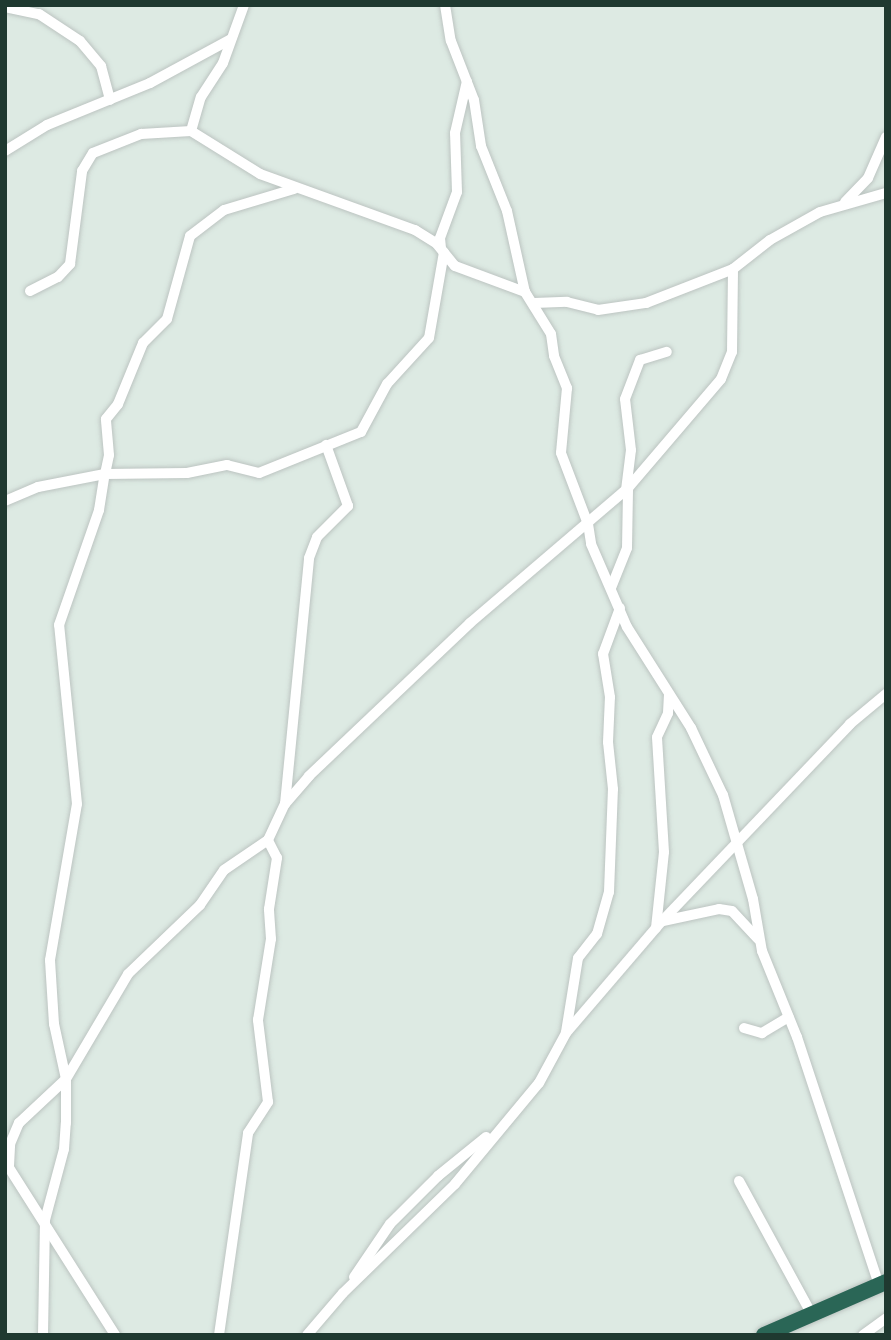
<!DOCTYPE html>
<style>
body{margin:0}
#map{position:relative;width:891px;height:1340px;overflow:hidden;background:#ddeae3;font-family:Manrope,sans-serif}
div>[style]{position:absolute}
.roads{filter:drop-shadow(0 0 2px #bcc4c1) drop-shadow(0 0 2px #bcc4c1)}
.minor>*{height:10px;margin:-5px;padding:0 5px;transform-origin:5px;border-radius:5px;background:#fff}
.highway>*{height:16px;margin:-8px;padding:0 8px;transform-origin:8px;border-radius:8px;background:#2a6656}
span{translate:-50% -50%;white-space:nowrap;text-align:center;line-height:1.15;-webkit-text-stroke:6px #eef6f1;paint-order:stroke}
.frame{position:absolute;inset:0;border:7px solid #1f3930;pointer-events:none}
</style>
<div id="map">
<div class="roads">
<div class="minor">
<div style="left:445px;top:5px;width:36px;rotate:81deg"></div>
<div style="left:451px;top:41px;width:63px;rotate:68.7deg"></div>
<div style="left:474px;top:100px;width:47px;rotate:81.3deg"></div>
<div style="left:481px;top:146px;width:70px;rotate:68.2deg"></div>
<div style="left:507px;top:211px;width:83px;rotate:77.5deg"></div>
<div style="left:525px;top:292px;width:49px;rotate:58.2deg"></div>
<div style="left:551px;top:334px;width:22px;rotate:82deg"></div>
<div style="left:554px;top:356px;width:35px;rotate:68deg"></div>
<div style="left:567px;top:388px;width:65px;rotate:95.3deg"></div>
<div style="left:561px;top:453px;width:76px;rotate:69.2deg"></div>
<div style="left:588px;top:524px;width:20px;rotate:81deg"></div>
<div style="left:591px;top:544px;width:90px;rotate:66.6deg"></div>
<div style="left:627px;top:627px;width:120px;rotate:57.6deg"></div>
<div style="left:691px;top:728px;width:74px;rotate:64.5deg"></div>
<div style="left:723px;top:795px;width:108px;rotate:73.9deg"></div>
<div style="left:753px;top:899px;width:53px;rotate:80.2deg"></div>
<div style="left:762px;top:951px;width:93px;rotate:67.9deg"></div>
<div style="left:797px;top:1037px;width:261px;rotate:71.7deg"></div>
<div style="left:5px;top:7px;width:35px;rotate:12deg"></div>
<div style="left:39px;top:14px;width:49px;rotate:33.4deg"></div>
<div style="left:80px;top:41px;width:33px;rotate:50deg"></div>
<div style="left:101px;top:66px;width:35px;rotate:75deg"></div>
<div style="left:191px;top:131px;width:35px;rotate:-74deg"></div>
<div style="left:201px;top:97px;width:40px;rotate:-57.1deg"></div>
<div style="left:223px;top:63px;width:62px;rotate:-70.1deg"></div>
<div style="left:5px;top:151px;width:49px;rotate:-31.8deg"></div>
<div style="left:47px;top:125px;width:111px;rotate:-22.2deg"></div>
<div style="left:150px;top:83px;width:92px;rotate:-28.5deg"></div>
<div style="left:845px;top:202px;width:33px;rotate:-46deg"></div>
<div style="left:868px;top:178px;width:45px;rotate:-66.3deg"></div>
<div style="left:441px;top:248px;width:10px;rotate:-96deg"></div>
<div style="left:440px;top:238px;width:49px;rotate:-69.7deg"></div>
<div style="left:457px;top:192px;width:59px;rotate:-91.9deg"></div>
<div style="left:455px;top:133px;width:53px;rotate:-77deg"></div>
<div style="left:30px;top:291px;width:31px;rotate:-27deg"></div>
<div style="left:58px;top:277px;width:18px;rotate:-47deg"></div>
<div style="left:70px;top:264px;width:94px;rotate:-82.6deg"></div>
<div style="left:82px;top:171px;width:21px;rotate:-59deg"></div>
<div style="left:93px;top:153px;width:52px;rotate:-21.6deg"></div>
<div style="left:141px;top:134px;width:50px;rotate:-3.4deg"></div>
<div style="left:191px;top:131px;width:81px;rotate:31.9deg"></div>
<div style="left:260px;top:174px;width:165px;rotate:19.9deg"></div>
<div style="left:415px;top:230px;width:26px;rotate:32deg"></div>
<div style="left:437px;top:244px;width:28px;rotate:51deg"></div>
<div style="left:455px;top:266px;width:75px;rotate:20.4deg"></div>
<div style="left:534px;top:303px;width:33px;rotate:-2deg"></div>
<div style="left:567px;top:302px;width:32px;rotate:14deg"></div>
<div style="left:598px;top:310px;width:49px;rotate:-8.3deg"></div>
<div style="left:646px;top:303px;width:93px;rotate:-21.3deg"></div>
<div style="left:626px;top:490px;width:40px;rotate:-82.9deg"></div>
<div style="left:631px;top:450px;width:51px;rotate:-96.7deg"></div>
<div style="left:625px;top:399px;width:42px;rotate:-69deg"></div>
<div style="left:640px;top:360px;width:28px;rotate:-17deg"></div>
<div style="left:5px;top:501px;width:36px;rotate:-23deg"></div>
<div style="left:38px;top:487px;width:68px;rotate:-11deg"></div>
<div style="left:105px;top:474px;width:19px;rotate:-78deg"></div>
<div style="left:109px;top:455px;width:36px;rotate:-95deg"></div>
<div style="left:106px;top:419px;width:19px;rotate:-51deg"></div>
<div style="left:118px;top:404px;width:66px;rotate:-67.7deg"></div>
<div style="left:143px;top:343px;width:34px;rotate:-45deg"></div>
<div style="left:167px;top:319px;width:86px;rotate:-74.5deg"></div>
<div style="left:190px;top:236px;width:43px;rotate:-37.4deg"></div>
<div style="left:224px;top:210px;width:73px;rotate:-16.7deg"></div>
<div style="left:611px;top:588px;width:43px;rotate:-68.2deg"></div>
<div style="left:627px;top:548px;width:60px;rotate:-89deg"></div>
<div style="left:285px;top:804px;width:247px;rotate:-84.4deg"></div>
<div style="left:309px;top:558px;width:22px;rotate:-69deg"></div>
<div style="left:317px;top:537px;width:44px;rotate:-45deg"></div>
<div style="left:348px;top:506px;width:65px;rotate:-109.8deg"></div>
<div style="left:663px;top:921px;width:57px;rotate:-12.1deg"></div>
<div style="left:719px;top:909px;width:13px;rotate:9deg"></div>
<div style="left:732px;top:911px;width:38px;rotate:47deg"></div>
<div style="left:656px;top:928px;width:76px;rotate:-84deg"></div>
<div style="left:664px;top:852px;width:115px;rotate:-93.5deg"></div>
<div style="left:657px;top:737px;width:26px;rotate:-65deg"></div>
<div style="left:668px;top:713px;width:18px;rotate:-87deg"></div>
<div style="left:744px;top:1028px;width:19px;rotate:16deg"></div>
<div style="left:762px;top:1033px;width:31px;rotate:-31deg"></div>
<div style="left:566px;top:1032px;width:75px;rotate:-80.8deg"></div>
<div style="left:578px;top:958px;width:31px;rotate:-52deg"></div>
<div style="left:597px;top:934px;width:44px;rotate:-74.1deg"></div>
<div style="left:609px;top:892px;width:103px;rotate:-87.8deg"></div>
<div style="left:613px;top:789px;width:47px;rotate:-96.1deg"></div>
<div style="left:608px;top:742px;width:45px;rotate:-87.5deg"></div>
<div style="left:610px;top:697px;width:44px;rotate:-99.2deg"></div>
<div style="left:603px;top:654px;width:49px;rotate:-69.7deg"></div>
<div style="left:6px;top:1163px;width:204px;rotate:57.6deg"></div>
<div style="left:9px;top:1166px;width:22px;rotate:-87deg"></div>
<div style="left:10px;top:1144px;width:23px;rotate:-67deg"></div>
<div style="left:19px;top:1123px;width:64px;rotate:-43.1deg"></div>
<div style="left:66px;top:1079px;width:122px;rotate:-59.4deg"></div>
<div style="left:128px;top:974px;width:100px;rotate:-43.8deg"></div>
<div style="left:200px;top:905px;width:42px;rotate:-55.6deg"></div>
<div style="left:224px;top:870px;width:53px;rotate:-34.3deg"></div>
<div style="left:268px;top:840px;width:40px;rotate:-65deg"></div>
<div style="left:285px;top:804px;width:37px;rotate:-49deg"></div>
<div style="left:309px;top:776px;width:222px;rotate:-43.5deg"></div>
<div style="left:470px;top:623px;width:208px;rotate:-40.5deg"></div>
<div style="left:628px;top:488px;width:143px;rotate:-49.5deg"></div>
<div style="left:721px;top:379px;width:29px;rotate:-68deg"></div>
<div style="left:732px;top:352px;width:83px;rotate:-89.3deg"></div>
<div style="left:733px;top:269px;width:47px;rotate:-38.1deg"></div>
<div style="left:770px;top:240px;width:57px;rotate:-29.2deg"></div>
<div style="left:820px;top:212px;width:69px;rotate:-16.1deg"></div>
<div style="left:739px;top:1181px;width:150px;rotate:61.4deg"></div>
<div style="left:354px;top:1277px;width:64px;rotate:-55.8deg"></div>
<div style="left:390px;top:1224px;width:68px;rotate:-45deg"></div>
<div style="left:438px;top:1176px;width:62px;rotate:-39.1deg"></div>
<div style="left:43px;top:1335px;width:115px;rotate:-89deg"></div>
<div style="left:45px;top:1220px;width:73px;rotate:-75deg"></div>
<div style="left:64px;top:1149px;width:26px;rotate:-86deg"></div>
<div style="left:66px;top:1123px;width:44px;rotate:-90deg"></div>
<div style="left:66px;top:1079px;width:56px;rotate:-102.3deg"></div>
<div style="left:54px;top:1024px;width:64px;rotate:-93.6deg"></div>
<div style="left:50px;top:960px;width:158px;rotate:-80.2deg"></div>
<div style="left:77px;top:804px;width:180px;rotate:-95.7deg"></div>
<div style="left:59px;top:625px;width:122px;rotate:-70.8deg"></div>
<div style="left:99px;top:510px;width:36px;rotate:-81deg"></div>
<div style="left:105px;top:474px;width:82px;rotate:-0.7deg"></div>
<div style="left:187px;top:473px;width:41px;rotate:-11.3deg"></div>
<div style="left:227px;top:465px;width:33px;rotate:14deg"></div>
<div style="left:259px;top:473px;width:110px;rotate:-21.9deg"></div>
<div style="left:361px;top:432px;width:55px;rotate:-61.6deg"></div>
<div style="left:387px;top:384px;width:62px;rotate:-47.6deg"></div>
<div style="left:429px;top:338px;width:87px;rotate:-80.1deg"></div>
<div style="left:219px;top:1335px;width:204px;rotate:-81.8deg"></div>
<div style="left:248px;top:1133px;width:37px;rotate:-57deg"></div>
<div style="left:268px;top:1102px;width:83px;rotate:-97deg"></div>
<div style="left:258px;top:1020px;width:82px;rotate:-80.9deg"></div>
<div style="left:271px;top:939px;width:30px;rotate:-94deg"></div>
<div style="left:269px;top:909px;width:52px;rotate:-81.1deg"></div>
<div style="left:277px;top:858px;width:20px;rotate:-117deg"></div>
<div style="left:307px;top:1335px;width:55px;rotate:-49.4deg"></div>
<div style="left:343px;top:1293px;width:156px;rotate:-44.2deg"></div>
<div style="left:455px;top:1184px;width:131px;rotate:-50.3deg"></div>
<div style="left:539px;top:1083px;width:57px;rotate:-61.6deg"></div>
<div style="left:566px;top:1033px;width:148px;rotate:-49.4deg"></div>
<div style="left:662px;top:921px;width:272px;rotate:-46.3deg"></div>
<div style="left:850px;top:724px;width:47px;rotate:-39.8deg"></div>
<div style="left:863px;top:1335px;width:29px;rotate:-36deg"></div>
</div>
<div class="highway">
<div style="left:764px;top:1335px;width:133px;rotate:-23.5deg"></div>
</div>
</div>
<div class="frame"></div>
</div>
